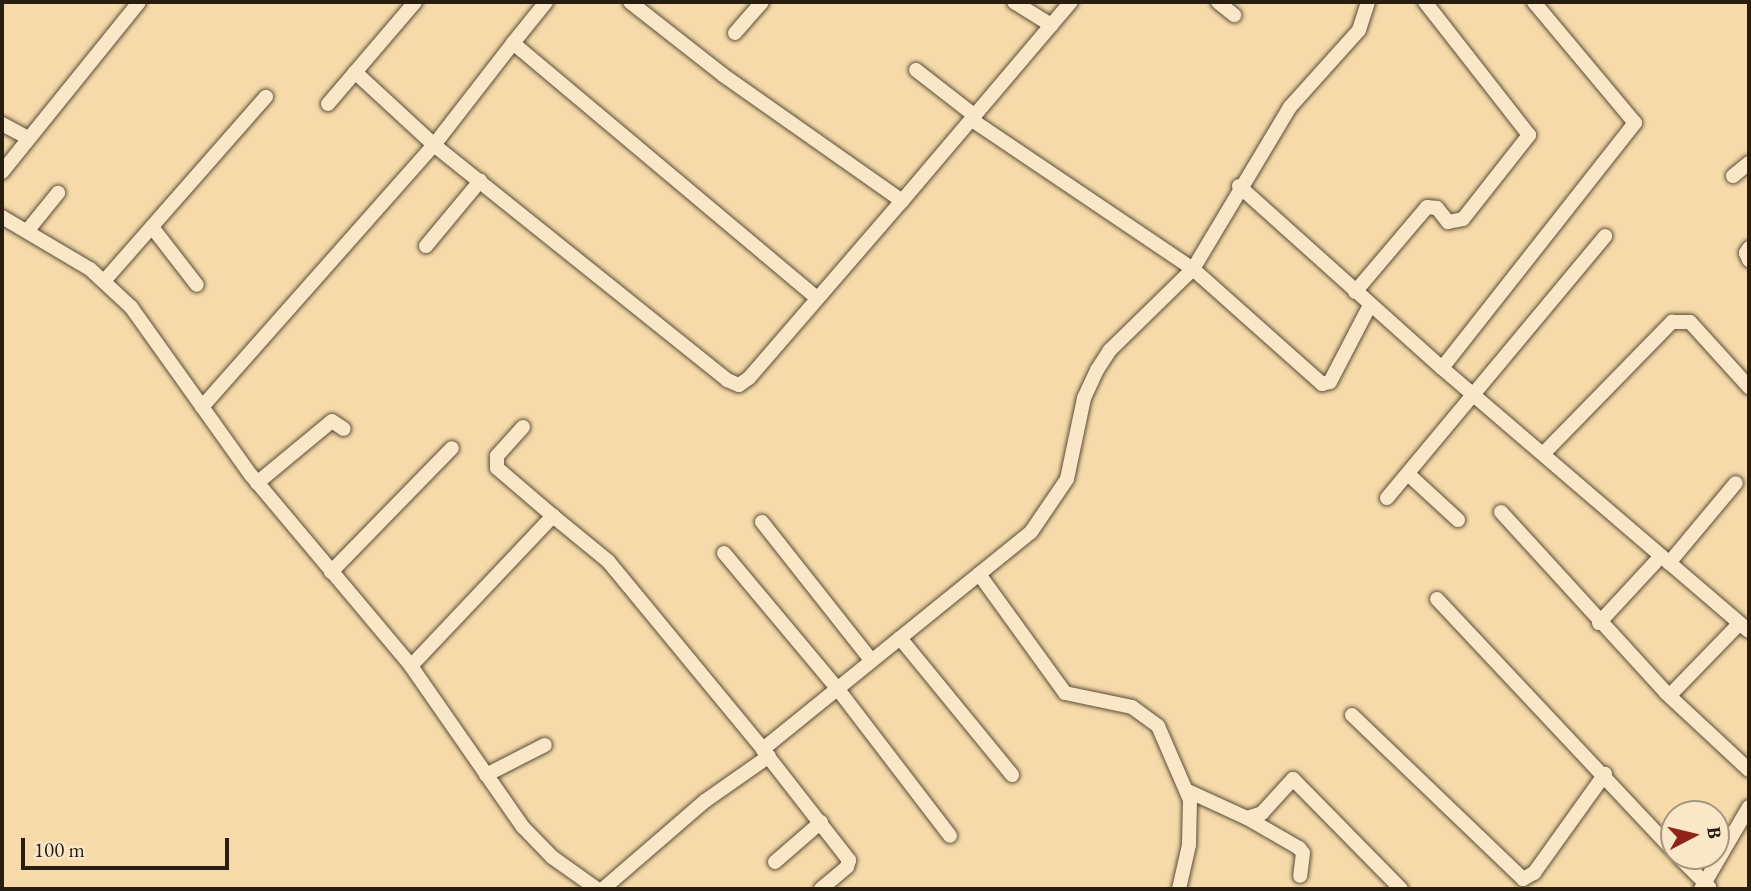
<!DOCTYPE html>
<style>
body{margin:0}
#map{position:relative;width:1751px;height:891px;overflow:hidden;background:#f6daaa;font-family:"EB Garamond",serif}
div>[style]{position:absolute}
.roads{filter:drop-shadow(0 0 2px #5b4d37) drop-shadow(0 0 2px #5b4d37)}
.minor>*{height:14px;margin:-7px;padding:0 7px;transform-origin:7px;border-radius:7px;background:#f9e7c8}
span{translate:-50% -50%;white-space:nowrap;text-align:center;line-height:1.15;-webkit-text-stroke:5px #f9e7c8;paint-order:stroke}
.frame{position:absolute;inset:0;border:4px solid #271e11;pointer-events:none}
.north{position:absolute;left:1660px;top:800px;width:70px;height:70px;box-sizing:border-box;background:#f9e7c8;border:2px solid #a5977f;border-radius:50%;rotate:83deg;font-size:19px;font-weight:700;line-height:28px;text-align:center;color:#271e11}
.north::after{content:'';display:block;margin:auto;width:24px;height:32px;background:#8f2418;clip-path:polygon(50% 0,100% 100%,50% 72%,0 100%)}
.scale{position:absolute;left:21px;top:838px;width:208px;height:32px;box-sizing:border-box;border:4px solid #271e11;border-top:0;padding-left:9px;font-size:21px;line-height:24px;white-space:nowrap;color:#271e11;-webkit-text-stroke:5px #f9e7c8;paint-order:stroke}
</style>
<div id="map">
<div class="roads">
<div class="minor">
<div style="left:546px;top:2px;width:53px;rotate:128.8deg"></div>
<div style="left:513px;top:43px;width:395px;rotate:40deg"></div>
<div style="left:630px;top:2px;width:118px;rotate:38.1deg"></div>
<div style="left:723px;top:75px;width:219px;rotate:35.1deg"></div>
<div style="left:902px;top:201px;width:261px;rotate:-49.7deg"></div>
<div style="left:1014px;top:2px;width:44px;rotate:31.9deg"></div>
<div style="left:1218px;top:2px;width:21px;rotate:39deg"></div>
<div style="left:735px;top:33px;width:41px;rotate:-48.9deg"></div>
<div style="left:916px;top:70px;width:75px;rotate:37.9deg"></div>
<div style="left:355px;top:72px;width:108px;rotate:42.7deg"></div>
<div style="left:434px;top:145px;width:376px;rotate:38.7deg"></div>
<div style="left:727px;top:380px;width:13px;rotate:23deg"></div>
<div style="left:739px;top:385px;width:12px;rotate:-35deg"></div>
<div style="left:749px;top:378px;width:234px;rotate:-49.2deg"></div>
<div style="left:328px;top:104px;width:134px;rotate:-49.5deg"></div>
<div style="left:972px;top:120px;width:267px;rotate:34deg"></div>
<div style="left:1193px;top:269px;width:173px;rotate:41.7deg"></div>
<div style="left:1322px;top:384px;width:8px;rotate:-14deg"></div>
<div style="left:1330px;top:382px;width:87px;rotate:-62.5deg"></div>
<div style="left:2px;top:124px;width:30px;rotate:28deg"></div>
<div style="left:2px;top:172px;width:218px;rotate:-51.1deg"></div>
<div style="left:1733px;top:176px;width:21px;rotate:-39deg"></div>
<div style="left:1239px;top:186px;width:273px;rotate:41.9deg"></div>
<div style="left:1442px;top:368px;width:404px;rotate:40.6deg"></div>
<div style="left:2px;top:217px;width:102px;rotate:30.6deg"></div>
<div style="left:90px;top:269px;width:56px;rotate:42.8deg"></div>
<div style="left:131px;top:307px;width:206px;rotate:54.5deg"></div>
<div style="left:251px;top:475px;width:249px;rotate:50deg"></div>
<div style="left:411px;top:666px;width:196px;rotate:55.2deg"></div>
<div style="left:523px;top:827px;width:42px;rotate:46deg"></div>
<div style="left:552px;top:857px;width:55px;rotate:35.4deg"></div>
<div style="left:152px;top:227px;width:73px;rotate:52.2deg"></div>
<div style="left:28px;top:230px;width:48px;rotate:-51deg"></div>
<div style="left:426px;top:246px;width:85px;rotate:-50.3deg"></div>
<div style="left:1749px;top:248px;width:6px;rotate:121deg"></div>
<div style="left:1746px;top:253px;width:8px;rotate:67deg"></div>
<div style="left:105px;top:280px;width:244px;rotate:-48.7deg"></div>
<div style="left:1355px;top:292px;width:111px;rotate:-49.7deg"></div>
<div style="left:1427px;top:207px;width:10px;rotate:6deg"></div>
<div style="left:1437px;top:208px;width:18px;rotate:52deg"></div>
<div style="left:1448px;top:222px;width:15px;rotate:-11deg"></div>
<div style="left:1463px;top:219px;width:107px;rotate:-51.8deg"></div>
<div style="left:1529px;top:135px;width:169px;rotate:-128deg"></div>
<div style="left:1442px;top:368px;width:312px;rotate:-51.8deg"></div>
<div style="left:1635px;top:123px;width:158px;rotate:-129.9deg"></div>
<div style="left:202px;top:407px;width:350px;rotate:-48.5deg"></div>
<div style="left:434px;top:145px;width:129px;rotate:-52.2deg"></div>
<div style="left:523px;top:427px;width:39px;rotate:132deg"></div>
<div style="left:497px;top:456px;width:12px;rotate:90deg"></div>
<div style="left:497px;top:468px;width:74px;rotate:40.6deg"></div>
<div style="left:1543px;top:454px;width:185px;rotate:-45.7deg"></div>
<div style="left:1672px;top:322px;width:18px"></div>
<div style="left:1690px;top:322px;width:88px;rotate:47.8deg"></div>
<div style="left:1408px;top:474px;width:68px;rotate:42.6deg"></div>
<div style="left:257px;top:483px;width:97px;rotate:-39.6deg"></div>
<div style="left:332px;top:421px;width:14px;rotate:34deg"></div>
<div style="left:1387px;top:498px;width:341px;rotate:-50.2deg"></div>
<div style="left:1501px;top:512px;width:245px;rotate:47.6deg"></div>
<div style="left:1666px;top:693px;width:113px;rotate:42.9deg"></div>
<div style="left:762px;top:522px;width:176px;rotate:51.7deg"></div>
<div style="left:724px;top:553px;width:176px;rotate:50.1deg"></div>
<div style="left:837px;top:688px;width:186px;rotate:52.6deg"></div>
<div style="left:1669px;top:563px;width:104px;rotate:-50.1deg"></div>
<div style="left:331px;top:572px;width:173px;rotate:-45.7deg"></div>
<div style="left:979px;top:574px;width:147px;rotate:54.1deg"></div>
<div style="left:1065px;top:693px;width:68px;rotate:11.8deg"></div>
<div style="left:1132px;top:707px;width:32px;rotate:36deg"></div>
<div style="left:1158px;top:726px;width:81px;rotate:66.6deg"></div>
<div style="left:1190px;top:800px;width:45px;rotate:91.3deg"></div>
<div style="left:1189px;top:845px;width:45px;rotate:102.8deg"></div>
<div style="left:1437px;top:599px;width:346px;rotate:46.8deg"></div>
<div style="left:1599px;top:623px;width:91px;rotate:-47.2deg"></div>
<div style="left:900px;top:638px;width:177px;rotate:50.7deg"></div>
<div style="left:411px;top:666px;width:207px;rotate:-46.6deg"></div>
<div style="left:553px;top:516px;width:71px;rotate:39.3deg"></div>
<div style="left:608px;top:561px;width:244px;rotate:50.5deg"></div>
<div style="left:763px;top:749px;width:345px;rotate:-39deg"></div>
<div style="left:1031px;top:532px;width:64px;rotate:-55.8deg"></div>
<div style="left:1067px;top:479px;width:83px;rotate:-78.1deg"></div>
<div style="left:1084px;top:398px;width:31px;rotate:-65deg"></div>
<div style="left:1097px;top:370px;width:24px;rotate:-57deg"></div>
<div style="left:1110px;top:350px;width:116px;rotate:-44.3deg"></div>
<div style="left:1193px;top:269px;width:189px;rotate:-59.1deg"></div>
<div style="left:1290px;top:107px;width:103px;rotate:-48.1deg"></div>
<div style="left:1359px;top:30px;width:29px;rotate:-72deg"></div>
<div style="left:1671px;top:694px;width:98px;rotate:-45.8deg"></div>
<div style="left:1352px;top:715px;width:237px;rotate:43.8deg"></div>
<div style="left:1523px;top:879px;width:13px;rotate:-29deg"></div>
<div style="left:1534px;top:873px;width:122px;rotate:-54.4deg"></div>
<div style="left:763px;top:750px;width:140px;rotate:52deg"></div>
<div style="left:849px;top:860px;width:7px;rotate:106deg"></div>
<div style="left:847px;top:867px;width:34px;rotate:140deg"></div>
<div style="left:486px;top:775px;width:66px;rotate:-27deg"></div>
<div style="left:1188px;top:791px;width:65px;rotate:24.6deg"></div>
<div style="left:1247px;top:818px;width:16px;rotate:-18deg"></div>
<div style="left:1262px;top:813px;width:46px;rotate:-47.6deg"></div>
<div style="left:1293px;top:779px;width:154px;rotate:45.5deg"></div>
<div style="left:1247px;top:818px;width:60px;rotate:30deg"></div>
<div style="left:1299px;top:848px;width:6px;rotate:51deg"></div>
<div style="left:1303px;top:853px;width:23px;rotate:97deg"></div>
<div style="left:1678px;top:856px;width:44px;rotate:45deg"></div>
<div style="left:775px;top:862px;width:61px;rotate:-41deg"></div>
<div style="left:603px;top:889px;width:135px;rotate:-40.8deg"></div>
<div style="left:705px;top:801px;width:78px;rotate:-35.1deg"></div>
<div style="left:1701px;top:889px;width:95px;rotate:-59.7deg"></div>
</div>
</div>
<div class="frame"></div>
<div class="north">B</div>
<div class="scale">100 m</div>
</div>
